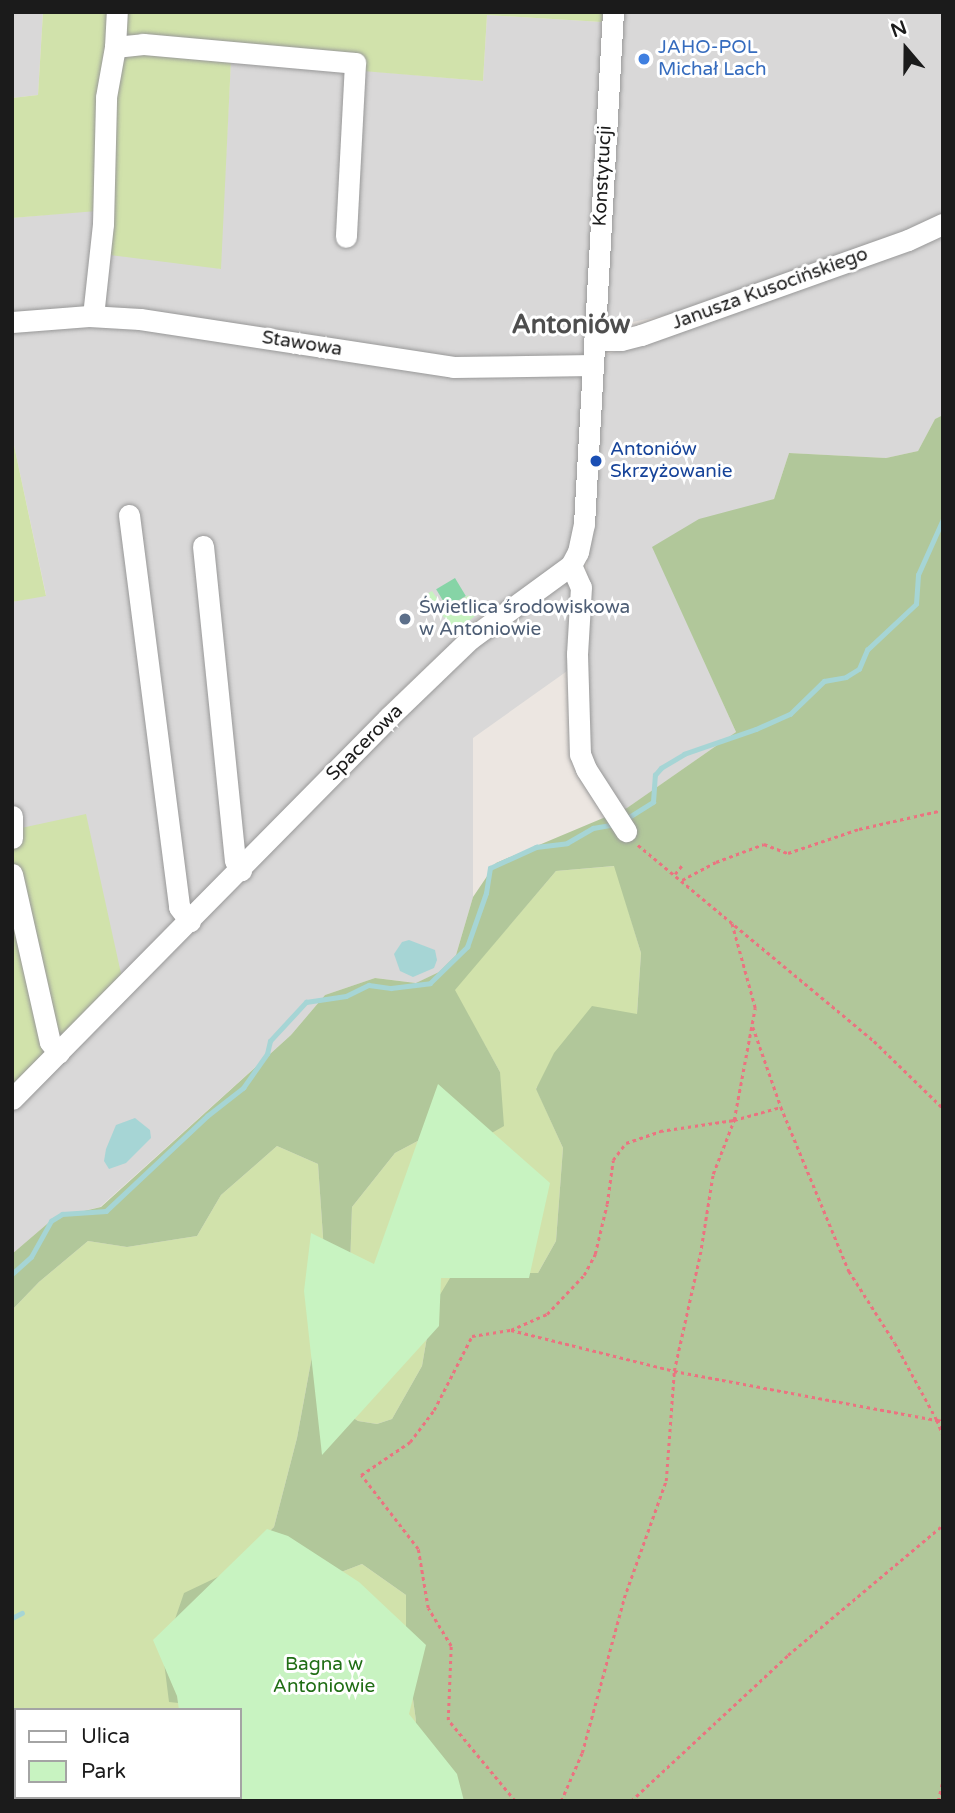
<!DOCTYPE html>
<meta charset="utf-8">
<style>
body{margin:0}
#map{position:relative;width:955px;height:1813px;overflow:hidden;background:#ece6e1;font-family:"Varela Round",sans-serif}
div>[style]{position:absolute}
.residential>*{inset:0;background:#d9d8d8}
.grass>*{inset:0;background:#d1e2ab}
.forest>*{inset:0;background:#b1c79a}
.park>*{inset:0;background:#c8f3c1}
.pitch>*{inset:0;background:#86d4a6;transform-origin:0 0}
.water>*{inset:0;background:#a6d5d5}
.stream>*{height:4.5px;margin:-2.25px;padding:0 2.25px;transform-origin:2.25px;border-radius:2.25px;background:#a6d5d5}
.path>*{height:2.5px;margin-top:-1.25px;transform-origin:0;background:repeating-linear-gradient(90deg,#eb7380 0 3.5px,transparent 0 7px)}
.roads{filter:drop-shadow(0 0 2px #989898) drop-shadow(0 0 2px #989898)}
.minor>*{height:21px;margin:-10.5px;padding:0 10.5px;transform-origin:10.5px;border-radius:10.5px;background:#fff}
.dots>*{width:19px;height:19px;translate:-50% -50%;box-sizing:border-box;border:4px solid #fff;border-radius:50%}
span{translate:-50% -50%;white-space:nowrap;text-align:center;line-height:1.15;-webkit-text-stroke:6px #fff;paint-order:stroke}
.shop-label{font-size:19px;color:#366cbe}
.left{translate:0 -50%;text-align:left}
.street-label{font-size:19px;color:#1b1b1b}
.transit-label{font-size:19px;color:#164399}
.service-label{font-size:19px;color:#4e5e75}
.park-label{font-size:19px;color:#206d15}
.district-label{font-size:26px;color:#4e4e4e;font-weight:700}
.frame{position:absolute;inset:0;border:14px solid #1b1b1b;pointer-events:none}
.legend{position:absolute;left:14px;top:1708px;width:228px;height:91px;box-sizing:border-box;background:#fff;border:2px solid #a4a4a4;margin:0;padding:9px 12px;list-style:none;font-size:21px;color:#1b1b1b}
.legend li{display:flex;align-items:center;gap:14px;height:35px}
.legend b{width:35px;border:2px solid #a4a4a4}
.north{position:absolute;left:871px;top:14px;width:70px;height:70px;-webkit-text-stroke:5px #fff;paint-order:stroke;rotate:340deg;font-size:19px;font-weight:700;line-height:28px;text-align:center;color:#1b1b1b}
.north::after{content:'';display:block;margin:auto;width:24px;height:32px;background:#1b1b1b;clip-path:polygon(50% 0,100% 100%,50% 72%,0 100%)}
</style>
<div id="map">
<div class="residential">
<div style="clip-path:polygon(12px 12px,43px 12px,38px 95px,12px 98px)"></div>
<div style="clip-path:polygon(621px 12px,943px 12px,943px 212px,913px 230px,685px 311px,628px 323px,611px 319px,604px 306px)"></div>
<div style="clip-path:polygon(487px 15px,602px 22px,596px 192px,577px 524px,570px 553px,522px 592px,477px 619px,388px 703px,122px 978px,119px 970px,12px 830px,12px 602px,46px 595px,12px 436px,12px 218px,109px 209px,220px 269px,231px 59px,483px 81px)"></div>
<div style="clip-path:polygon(943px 232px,943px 415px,935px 419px,918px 451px,886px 458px,789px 453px,774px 499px,653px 547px,736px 732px,623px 811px,606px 792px,583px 738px,587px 552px,603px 356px)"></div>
<div style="clip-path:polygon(563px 581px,571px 583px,570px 669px,473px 738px,473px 897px,456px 955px,439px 972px,417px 983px,375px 978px,325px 995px,291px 1035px,100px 1207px,54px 1218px,12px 1254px,12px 1110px,484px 636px)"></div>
</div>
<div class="grass">
<div style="clip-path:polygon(43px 12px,603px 12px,602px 22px,487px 15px,483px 81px,231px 60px,221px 269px,110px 255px,109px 210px,12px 218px,12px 98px,38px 95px)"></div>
<div style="clip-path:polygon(12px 436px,46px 596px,12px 602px)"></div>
<div style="clip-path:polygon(86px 814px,122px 978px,12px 1091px,12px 830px)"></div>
<div style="clip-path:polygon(615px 866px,641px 953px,637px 1014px,536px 1088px,563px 1148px,556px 1241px,538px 1273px,488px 1273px,432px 1308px,422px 1366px,392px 1419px,377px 1424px,358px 1421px,340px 1409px,349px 1300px,352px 1207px,395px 1153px,429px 1135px,500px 1072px,454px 990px,556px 871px)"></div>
<div style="clip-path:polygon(277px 1146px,318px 1164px,326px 1280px,297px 1438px,274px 1527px,226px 1573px,323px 1579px,362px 1564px,406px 1595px,406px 1648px,416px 1721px,411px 1748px,240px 1710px,16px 1710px,16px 1797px,158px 1797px,157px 1801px,12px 1801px,12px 1310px,39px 1282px,88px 1241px,127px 1247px,197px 1236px,221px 1195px)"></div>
</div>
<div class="forest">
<div style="clip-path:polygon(evenodd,943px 415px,943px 1801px,446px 1801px,411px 1748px,416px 1721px,406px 1648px,406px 1595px,362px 1564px,323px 1579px,246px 1710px,169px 1702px,163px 1654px,184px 1593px,226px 1573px,274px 1527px,297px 1438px,326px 1280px,318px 1164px,277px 1146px,221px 1195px,197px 1236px,127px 1247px,88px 1241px,39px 1282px,12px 1310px,12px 1254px,54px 1218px,101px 1207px,291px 1035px,325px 995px,375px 978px,416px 983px,439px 972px,456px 955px,473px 897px,496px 863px,627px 808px,736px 732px,652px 547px,699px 519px,774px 499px,789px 453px,886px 458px,918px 451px,935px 419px,943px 415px,614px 866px,641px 953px,637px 1014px,592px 1006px,554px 1053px,536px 1089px,563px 1148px,556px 1241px,538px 1273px,488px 1273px,450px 1278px,432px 1308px,422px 1366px,392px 1419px,377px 1424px,358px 1421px,340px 1409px,349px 1300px,352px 1207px,395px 1153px,429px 1135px,467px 1147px,504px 1126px,500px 1072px,455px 990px,556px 871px,614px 866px)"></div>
</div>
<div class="park">
<div style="clip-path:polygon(432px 591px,445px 610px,469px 595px,475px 616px,456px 631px,425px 595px)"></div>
<div style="clip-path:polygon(438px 1084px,550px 1183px,529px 1278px,441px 1278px,439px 1326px,322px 1455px,304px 1291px,311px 1233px,374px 1264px)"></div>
<div style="clip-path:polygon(267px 1529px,288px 1536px,359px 1582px,426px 1645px,409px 1714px,457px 1774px,464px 1801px,179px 1801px,180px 1797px,240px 1797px,240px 1710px,179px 1710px,177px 1696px,153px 1640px)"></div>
</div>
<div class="pitch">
<div style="left:455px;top:578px;width:21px;height:22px;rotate:59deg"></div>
</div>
<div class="water">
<div style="clip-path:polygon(409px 940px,435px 950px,437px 960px,434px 968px,413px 977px,400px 971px,394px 954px,402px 942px)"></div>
<div style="clip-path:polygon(135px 1118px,150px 1130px,151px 1138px,126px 1163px,109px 1169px,104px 1161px,106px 1149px,116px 1125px)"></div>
</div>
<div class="stream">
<div style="left:626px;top:819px;width:32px;rotate:-32deg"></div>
<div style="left:653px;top:802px;width:27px;rotate:-86deg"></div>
<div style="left:655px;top:775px;width:9px;rotate:-49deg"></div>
<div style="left:661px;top:768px;width:27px;rotate:-31deg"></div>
<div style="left:684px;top:754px;width:76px;rotate:-19.1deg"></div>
<div style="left:756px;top:729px;width:37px;rotate:-24deg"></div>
<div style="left:790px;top:714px;width:47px;rotate:-44.1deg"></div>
<div style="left:824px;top:681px;width:22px;rotate:-10deg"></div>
<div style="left:846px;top:677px;width:15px;rotate:-32deg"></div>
<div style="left:859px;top:669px;width:21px;rotate:-67deg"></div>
<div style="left:867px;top:650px;width:67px;rotate:-43.2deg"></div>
<div style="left:916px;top:604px;width:29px;rotate:-86deg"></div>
<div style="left:918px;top:575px;width:61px;rotate:-65.9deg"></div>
<div style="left:12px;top:1274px;width:25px;rotate:-42deg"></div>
<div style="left:31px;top:1257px;width:41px;rotate:-60.9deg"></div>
<div style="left:51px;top:1221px;width:13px;rotate:-32deg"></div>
<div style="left:62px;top:1214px;width:44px;rotate:-3.9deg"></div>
<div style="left:106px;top:1211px;width:139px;rotate:-43.2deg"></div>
<div style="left:207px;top:1116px;width:46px;rotate:-37.9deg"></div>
<div style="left:243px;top:1088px;width:42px;rotate:-54.8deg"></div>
<div style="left:267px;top:1054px;width:13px;rotate:-77deg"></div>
<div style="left:270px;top:1041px;width:53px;rotate:-47.3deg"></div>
<div style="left:306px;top:1002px;width:40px;rotate:-8.5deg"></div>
<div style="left:346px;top:996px;width:25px;rotate:-26deg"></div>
<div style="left:369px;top:985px;width:22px;rotate:8deg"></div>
<div style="left:391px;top:988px;width:39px;rotate:-7deg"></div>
<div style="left:430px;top:983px;width:52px;rotate:-44.2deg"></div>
<div style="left:467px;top:947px;width:57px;rotate:-70.6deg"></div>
<div style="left:486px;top:893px;width:25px;rotate:-81deg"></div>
<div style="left:490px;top:868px;width:51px;rotate:-24.5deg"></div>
<div style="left:536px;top:847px;width:31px;rotate:-7deg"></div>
<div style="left:567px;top:843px;width:30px;rotate:-30deg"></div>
<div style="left:593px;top:828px;width:22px;rotate:-10deg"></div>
<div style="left:12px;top:1618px;width:11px;rotate:-27deg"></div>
</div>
<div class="path">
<div style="left:638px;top:845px;width:307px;rotate:39.7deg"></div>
<div style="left:874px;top:1041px;width:96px;rotate:44.2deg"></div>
<div style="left:675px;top:874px;width:13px;rotate:-51deg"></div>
<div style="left:682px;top:880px;width:38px;rotate:-28deg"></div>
<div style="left:716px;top:862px;width:51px;rotate:-20.6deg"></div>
<div style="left:764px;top:844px;width:26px;rotate:21deg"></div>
<div style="left:788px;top:853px;width:75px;rotate:-18.7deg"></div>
<div style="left:859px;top:829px;width:86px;rotate:-12.7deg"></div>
<div style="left:753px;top:1027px;width:85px;rotate:70.7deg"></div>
<div style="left:781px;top:1107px;width:178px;rotate:67.5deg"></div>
<div style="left:849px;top:1271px;width:85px;rotate:57.4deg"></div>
<div style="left:895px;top:1343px;width:88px;rotate:61.4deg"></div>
<div style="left:937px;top:1420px;width:6px;rotate:9deg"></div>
<div style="left:511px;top:1330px;width:168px;rotate:14.1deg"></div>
<div style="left:674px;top:1371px;width:268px;rotate:10.6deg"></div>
<div style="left:937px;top:1420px;width:16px;rotate:68deg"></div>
<div style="left:515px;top:1801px;width:105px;rotate:-129.6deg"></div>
<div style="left:448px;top:1720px;width:74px;rotate:-87.7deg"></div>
<div style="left:451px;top:1646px;width:44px;rotate:-121.2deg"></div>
<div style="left:428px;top:1608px;width:60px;rotate:-99.6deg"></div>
<div style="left:418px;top:1549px;width:93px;rotate:-127.6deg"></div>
<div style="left:361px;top:1475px;width:59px;rotate:-34deg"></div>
<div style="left:410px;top:1442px;width:40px;rotate:-53deg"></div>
<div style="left:434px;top:1410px;width:83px;rotate:-62.8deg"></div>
<div style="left:472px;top:1336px;width:39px;rotate:-9deg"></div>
<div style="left:511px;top:1330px;width:39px;rotate:-24deg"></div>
<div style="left:547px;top:1314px;width:54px;rotate:-46.5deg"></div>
<div style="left:584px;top:1275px;width:24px;rotate:-62deg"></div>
<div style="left:595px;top:1254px;width:51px;rotate:-76.5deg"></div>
<div style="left:607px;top:1204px;width:44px;rotate:-82.2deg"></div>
<div style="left:613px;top:1160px;width:21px;rotate:-53deg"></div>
<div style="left:626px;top:1143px;width:36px;rotate:-19deg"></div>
<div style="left:660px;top:1131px;width:75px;rotate:-8.5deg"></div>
<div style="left:734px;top:1120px;width:114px;rotate:-79.4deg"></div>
<div style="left:755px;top:1008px;width:90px;rotate:-105.4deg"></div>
<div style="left:561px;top:1801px;width:52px;rotate:-66.4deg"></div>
<div style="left:582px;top:1753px;width:161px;rotate:-74.8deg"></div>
<div style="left:624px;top:1598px;width:124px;rotate:-70.3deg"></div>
<div style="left:666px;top:1481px;width:110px;rotate:-85.8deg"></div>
<div style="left:674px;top:1371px;width:119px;rotate:-77.4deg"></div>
<div style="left:700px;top:1255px;width:82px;rotate:-80.9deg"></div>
<div style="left:713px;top:1174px;width:58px;rotate:-68.7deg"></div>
<div style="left:734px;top:1120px;width:49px;rotate:-15.5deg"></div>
<div style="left:631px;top:1801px;width:214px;rotate:-42.9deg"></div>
<div style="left:788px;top:1655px;width:202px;rotate:-40deg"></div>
<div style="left:938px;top:1801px;width:22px;rotate:-77deg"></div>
</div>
<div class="roads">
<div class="minor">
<div style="left:115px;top:47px;width:35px;rotate:-87deg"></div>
<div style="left:93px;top:316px;width:93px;rotate:-83.8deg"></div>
<div style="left:103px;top:224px;width:127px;rotate:-88.6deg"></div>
<div style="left:106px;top:97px;width:51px;rotate:-79.8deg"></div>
<div style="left:115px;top:47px;width:28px;rotate:-6deg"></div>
<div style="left:143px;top:44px;width:213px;rotate:5.1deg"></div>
<div style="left:355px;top:63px;width:174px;rotate:93deg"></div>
<div style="left:12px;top:322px;width:77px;rotate:-4.5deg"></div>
<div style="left:89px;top:316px;width:51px;rotate:3.4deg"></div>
<div style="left:140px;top:319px;width:317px;rotate:8.7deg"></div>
<div style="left:453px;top:367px;width:140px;rotate:-0.8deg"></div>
<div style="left:594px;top:340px;width:27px"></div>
<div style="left:621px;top:340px;width:21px;rotate:-14deg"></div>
<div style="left:641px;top:335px;width:283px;rotate:-19.6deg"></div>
<div style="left:908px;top:240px;width:38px;rotate:-25deg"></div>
<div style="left:129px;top:515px;width:395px;rotate:82.7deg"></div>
<div style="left:179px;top:907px;width:18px;rotate:52deg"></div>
<div style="left:203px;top:546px;width:316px;rotate:84.2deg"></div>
<div style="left:235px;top:860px;width:12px;rotate:59deg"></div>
<div style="left:571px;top:565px;width:24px;rotate:66deg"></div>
<div style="left:581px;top:587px;width:67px;rotate:93.4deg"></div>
<div style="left:577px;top:654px;width:100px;rotate:88.3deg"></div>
<div style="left:580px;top:754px;width:16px;rotate:68deg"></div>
<div style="left:586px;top:769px;width:74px;rotate:57.2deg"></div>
<div style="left:12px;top:816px;width:22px;rotate:90deg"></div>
<div style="left:12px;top:874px;width:172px;rotate:77.3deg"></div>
<div style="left:50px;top:1042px;width:14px;rotate:51deg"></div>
<div style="left:12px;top:1099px;width:538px;rotate:-45.38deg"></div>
<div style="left:390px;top:716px;width:111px;rotate:-43.9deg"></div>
<div style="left:470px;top:639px;width:125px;rotate:-36.2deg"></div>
<div style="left:571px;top:565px;width:15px;rotate:-62deg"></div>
<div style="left:578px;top:552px;width:29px;rotate:-78deg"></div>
<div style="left:584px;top:524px;width:513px;rotate:-86.76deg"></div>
</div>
</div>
<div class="dots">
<div style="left:644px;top:59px;background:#3f7fe0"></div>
<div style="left:596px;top:461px;background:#1a4fb4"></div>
<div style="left:405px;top:619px;background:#5c6f8a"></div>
</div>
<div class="shop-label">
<span class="left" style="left:658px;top:59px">JAHO-POL<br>Michał Lach</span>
</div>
<div class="street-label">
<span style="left:603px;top:176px;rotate:-87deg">Konstytucji</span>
<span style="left:770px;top:289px;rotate:-20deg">Janusza Kusocińskiego</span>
<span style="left:302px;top:344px;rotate:9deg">Stawowa</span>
<span style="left:365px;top:743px;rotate:-45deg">Spacerowa</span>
</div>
<div class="transit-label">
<span class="left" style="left:610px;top:461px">Antoniów<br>Skrzyżowanie</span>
</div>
<div class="service-label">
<span class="left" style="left:419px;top:619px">Świetlica środowiskowa<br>w Antoniowie</span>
</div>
<div class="park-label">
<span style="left:324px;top:1676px">Bagna w<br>Antoniowie</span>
</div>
<div class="district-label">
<span style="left:571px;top:325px">Antoniów</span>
</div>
<div class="frame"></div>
<ul class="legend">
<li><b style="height:9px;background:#fff"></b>Ulica</li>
<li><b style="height:19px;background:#c8f3c1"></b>Park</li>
</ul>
<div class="north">N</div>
</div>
